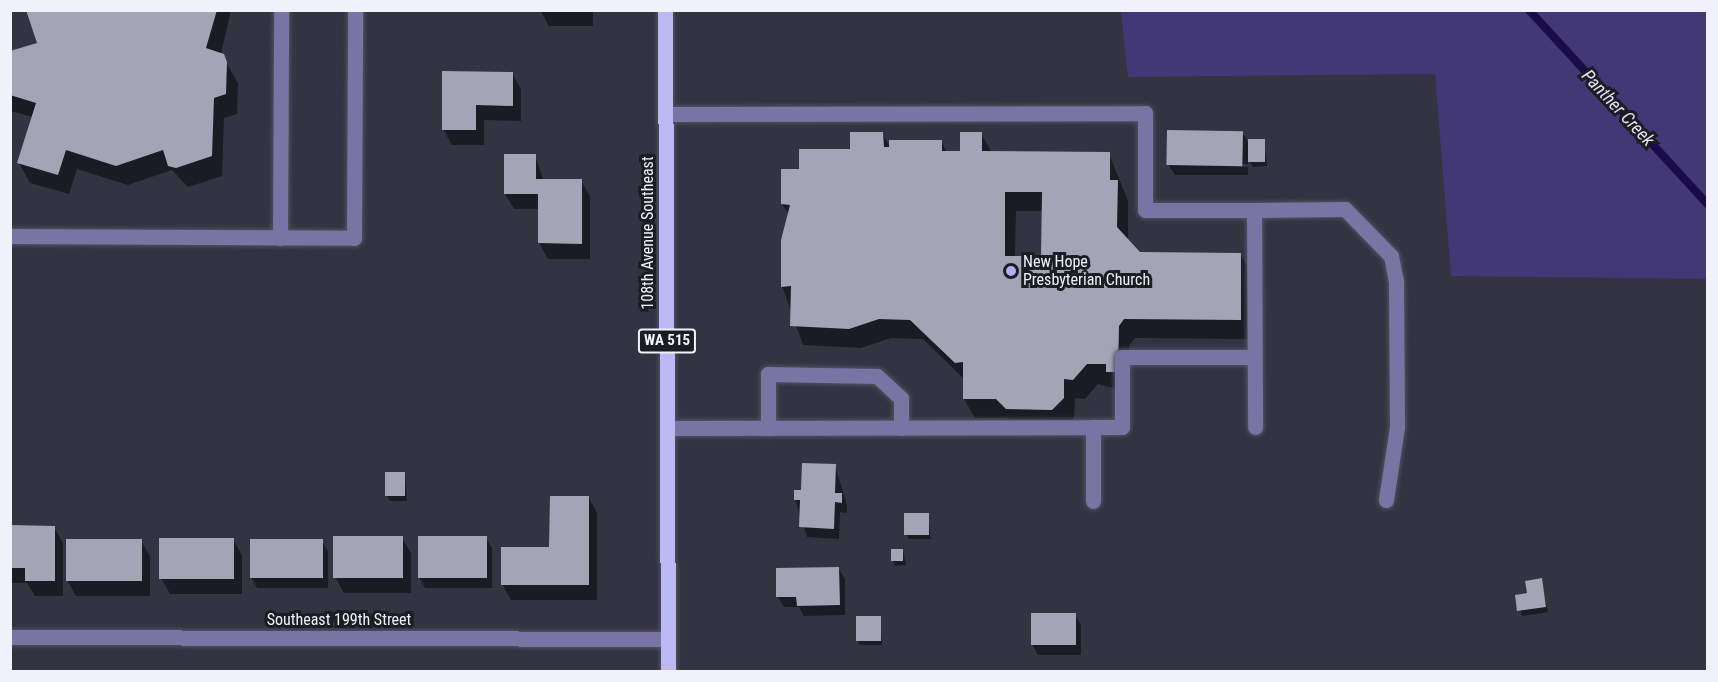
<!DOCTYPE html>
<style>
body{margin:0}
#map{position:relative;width:1718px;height:682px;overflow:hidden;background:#343342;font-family:"Roboto Condensed",sans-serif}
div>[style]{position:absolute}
.green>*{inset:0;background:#413875}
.shadow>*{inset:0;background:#0007}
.stream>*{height:8px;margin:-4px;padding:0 4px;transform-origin:4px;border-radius:4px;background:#1b0b47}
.building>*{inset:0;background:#a5a4b7;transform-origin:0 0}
.roads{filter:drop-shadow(0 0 2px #525160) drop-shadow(0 0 2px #525160)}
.minor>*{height:15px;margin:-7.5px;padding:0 7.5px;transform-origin:7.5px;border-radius:7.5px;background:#7874a4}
.major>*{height:15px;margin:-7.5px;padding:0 7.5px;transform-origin:7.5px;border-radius:7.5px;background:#bbb8f3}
.dots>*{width:16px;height:16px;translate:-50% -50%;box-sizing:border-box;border:3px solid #1c1c23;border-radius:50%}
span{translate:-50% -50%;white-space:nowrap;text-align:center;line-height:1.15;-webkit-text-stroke:6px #1c1c23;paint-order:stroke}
.shield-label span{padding:2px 4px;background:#1c1c23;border:2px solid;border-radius:4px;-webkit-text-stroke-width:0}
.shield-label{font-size:15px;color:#f1f1fb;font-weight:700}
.street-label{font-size:16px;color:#f1f1fb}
.poi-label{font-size:16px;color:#f1f1fb}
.left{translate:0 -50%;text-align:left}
.water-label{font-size:18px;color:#e1e0f4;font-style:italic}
.frame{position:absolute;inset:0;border:12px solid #f1f1fb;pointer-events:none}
</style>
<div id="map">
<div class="green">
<div style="clip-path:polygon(1121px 11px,1707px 11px,1707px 279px,1451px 276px,1435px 74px,1128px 77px)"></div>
</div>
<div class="shadow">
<div style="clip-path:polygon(27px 10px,231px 10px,221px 54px,238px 83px,237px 114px,224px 118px,222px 176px,188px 187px,172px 170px,128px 185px,77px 169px,69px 194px,30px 183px,19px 163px,33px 117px,10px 111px,10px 53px,38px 43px)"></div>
<div style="clip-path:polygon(593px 10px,593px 26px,549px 26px,540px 10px)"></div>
<div style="clip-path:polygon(512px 73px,521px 89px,521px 121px,484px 120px,484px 145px,452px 145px,443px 129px)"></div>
<div style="clip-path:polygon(1242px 132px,1250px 145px,1264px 141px,1267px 166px,1253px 167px,1248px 159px,1248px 164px,1172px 163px,1248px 167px,1248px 175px,1175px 175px,1168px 164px)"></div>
<div style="clip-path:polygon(evenodd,882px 133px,891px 148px,941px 141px,947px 153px,962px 153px,981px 133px,992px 153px,1109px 154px,1128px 201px,1128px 241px,1140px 253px,1240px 254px,1252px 274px,1251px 339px,1135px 338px,1129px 346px,1129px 392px,1098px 384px,1085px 399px,1075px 398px,1074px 418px,1063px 429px,1019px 429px,1008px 418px,975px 418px,964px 399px,964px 379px,923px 339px,891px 338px,861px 348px,803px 345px,782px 286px,789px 215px,782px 204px,801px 171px,882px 133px,1016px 211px,1043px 211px,1043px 258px,1015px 258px,1016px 211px)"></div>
<div style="clip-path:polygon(535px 156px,544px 181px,581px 181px,590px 196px,590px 259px,548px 259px,539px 243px,539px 209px,514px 209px,505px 194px)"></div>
<div style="clip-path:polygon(835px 466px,847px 505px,847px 513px,840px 512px,839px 539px,807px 537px,795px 499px)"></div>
<div style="clip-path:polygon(405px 473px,407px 501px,390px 501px,387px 496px)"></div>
<div style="clip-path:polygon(589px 498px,597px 513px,597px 600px,511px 600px,502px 584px,551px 549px)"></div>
<div style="clip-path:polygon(928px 515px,931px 539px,909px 539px,906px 534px)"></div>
<div style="clip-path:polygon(10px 527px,54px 527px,63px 543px,63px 596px,35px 596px,27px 583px,10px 583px)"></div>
<div style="clip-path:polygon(402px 538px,411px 553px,411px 593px,344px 593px,335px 577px)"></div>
<div style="clip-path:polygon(486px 538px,492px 548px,492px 588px,425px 588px,419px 577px)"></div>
<div style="clip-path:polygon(233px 540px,242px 555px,242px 594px,170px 594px,161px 578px)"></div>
<div style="clip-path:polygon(141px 541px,150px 556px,150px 596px,76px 596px,67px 580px)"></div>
<div style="clip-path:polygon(322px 541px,328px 551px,328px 588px,257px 588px,251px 577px)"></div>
<div style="clip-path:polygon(903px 550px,906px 565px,895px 566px,893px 561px)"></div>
<div style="clip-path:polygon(839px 569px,845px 579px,845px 615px,804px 616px,799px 607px,784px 607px,778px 597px)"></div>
<div style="clip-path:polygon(1541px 580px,1548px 612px,1522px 616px,1516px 596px,1529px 595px)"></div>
<div style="clip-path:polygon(1075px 615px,1081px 625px,1081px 655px,1038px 655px,1032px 644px)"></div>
<div style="clip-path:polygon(880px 617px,882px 645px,860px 645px,857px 640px)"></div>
</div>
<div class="stream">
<div style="left:1529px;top:10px;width:265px;rotate:47.4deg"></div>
</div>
<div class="building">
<div style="clip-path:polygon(26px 10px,217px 10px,206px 48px,224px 54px,227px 62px,226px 94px,214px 98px,212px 156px,176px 168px,168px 166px,163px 150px,116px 166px,66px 150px,58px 175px,17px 163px,36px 103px,10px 95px,10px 51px,37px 43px)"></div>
<div style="clip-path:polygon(442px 71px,513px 72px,513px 106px,476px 105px,476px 130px,442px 130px)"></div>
<div style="left:1167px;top:130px;width:76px;height:35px;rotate:1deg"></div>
<div style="clip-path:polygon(evenodd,850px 132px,883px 132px,884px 147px,889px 147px,889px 140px,942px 140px,942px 151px,960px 151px,960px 132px,982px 132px,982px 151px,1110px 152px,1110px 180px,1118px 180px,1117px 227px,1140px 252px,1241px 253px,1241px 320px,1124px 319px,1119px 326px,1118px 372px,1106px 372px,1106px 364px,1087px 364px,1073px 380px,1064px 379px,1064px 398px,1052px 410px,1006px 409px,996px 399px,963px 399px,963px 362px,955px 363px,910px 320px,879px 319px,849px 329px,790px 326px,791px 286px,781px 287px,781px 240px,790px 205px,781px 204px,781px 169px,799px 169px,799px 149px,850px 149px,850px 132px,1005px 192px,1042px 192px,1041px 256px,1005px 256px,1005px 192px)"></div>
<div style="left:1248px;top:139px;width:17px;height:23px"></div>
<div style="clip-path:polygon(504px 154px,536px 154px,536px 179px,582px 179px,582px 244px,538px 243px,538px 194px,504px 194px)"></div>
<div style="clip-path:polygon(802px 463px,836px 464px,835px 493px,842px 493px,842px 503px,835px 502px,834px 529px,799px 527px,800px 500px,794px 500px,794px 490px,801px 490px)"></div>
<div style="left:385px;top:472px;width:20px;height:24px"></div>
<div style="clip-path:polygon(550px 496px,589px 496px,589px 585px,501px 585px,501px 547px,549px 547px)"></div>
<div style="left:904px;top:513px;width:25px;height:22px"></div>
<div style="clip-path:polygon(10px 525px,55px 526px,55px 581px,25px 581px,25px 568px,10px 568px)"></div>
<div style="left:333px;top:536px;width:70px;height:42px"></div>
<div style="left:418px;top:536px;width:69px;height:42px"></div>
<div style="left:159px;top:538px;width:75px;height:41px"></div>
<div style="left:66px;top:539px;width:76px;height:42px"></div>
<div style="left:250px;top:539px;width:73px;height:39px"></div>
<div style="left:891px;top:549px;width:12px;height:12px"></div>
<div style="clip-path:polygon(839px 567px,840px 605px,797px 606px,796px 597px,776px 597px,776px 568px)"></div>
<div style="clip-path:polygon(1542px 578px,1546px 607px,1517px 611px,1515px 595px,1527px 593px,1525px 581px)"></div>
<div style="left:1031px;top:613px;width:45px;height:32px"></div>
<div style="left:856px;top:616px;width:25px;height:25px"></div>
</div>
<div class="roads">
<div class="minor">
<div style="left:666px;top:114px;width:479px;rotate:-0.1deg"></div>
<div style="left:1145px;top:113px;width:97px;rotate:90deg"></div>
<div style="left:1145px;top:210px;width:109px"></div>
<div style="left:1254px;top:210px;width:217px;rotate:89.7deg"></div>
<div style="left:1254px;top:210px;width:91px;rotate:-0.6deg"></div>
<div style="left:1345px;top:209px;width:66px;rotate:45.6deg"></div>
<div style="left:1391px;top:256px;width:25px;rotate:79deg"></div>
<div style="left:1396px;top:281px;width:146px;rotate:89.6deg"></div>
<div style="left:1397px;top:427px;width:74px;rotate:98.6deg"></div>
<div style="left:10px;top:236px;width:344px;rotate:0.3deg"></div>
<div style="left:354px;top:238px;width:228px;rotate:-89.7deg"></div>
<div style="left:280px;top:238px;width:228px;rotate:-89.7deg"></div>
<div style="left:667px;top:428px;width:426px;rotate:-0.1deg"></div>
<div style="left:768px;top:428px;width:54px;rotate:-90deg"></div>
<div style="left:768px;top:374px;width:109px;rotate:1.1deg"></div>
<div style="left:877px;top:376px;width:33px;rotate:43deg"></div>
<div style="left:901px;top:398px;width:30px;rotate:90deg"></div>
<div style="left:1093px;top:501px;width:74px;rotate:-90deg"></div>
<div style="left:1093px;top:427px;width:29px"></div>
<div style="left:1122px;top:427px;width:70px;rotate:-90deg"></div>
<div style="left:1122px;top:357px;width:132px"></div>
<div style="left:10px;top:637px;width:658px;rotate:0.17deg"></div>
</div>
<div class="major">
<div style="left:665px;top:10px;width:662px;rotate:89.74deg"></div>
</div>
</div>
<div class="dots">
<div style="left:1011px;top:271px;background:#b3adf9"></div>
</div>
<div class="shield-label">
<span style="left:667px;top:341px">WA 515</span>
</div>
<div class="street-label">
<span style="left:648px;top:233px;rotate:-90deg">108th Avenue Southeast</span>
<span style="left:339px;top:620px">Southeast 199th Street</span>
</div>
<div class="poi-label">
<span class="left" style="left:1023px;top:271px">New Hope<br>Presbyterian Church</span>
</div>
<div class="water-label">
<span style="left:1618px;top:108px;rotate:47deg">Panther Creek</span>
</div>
<div class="frame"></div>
</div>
